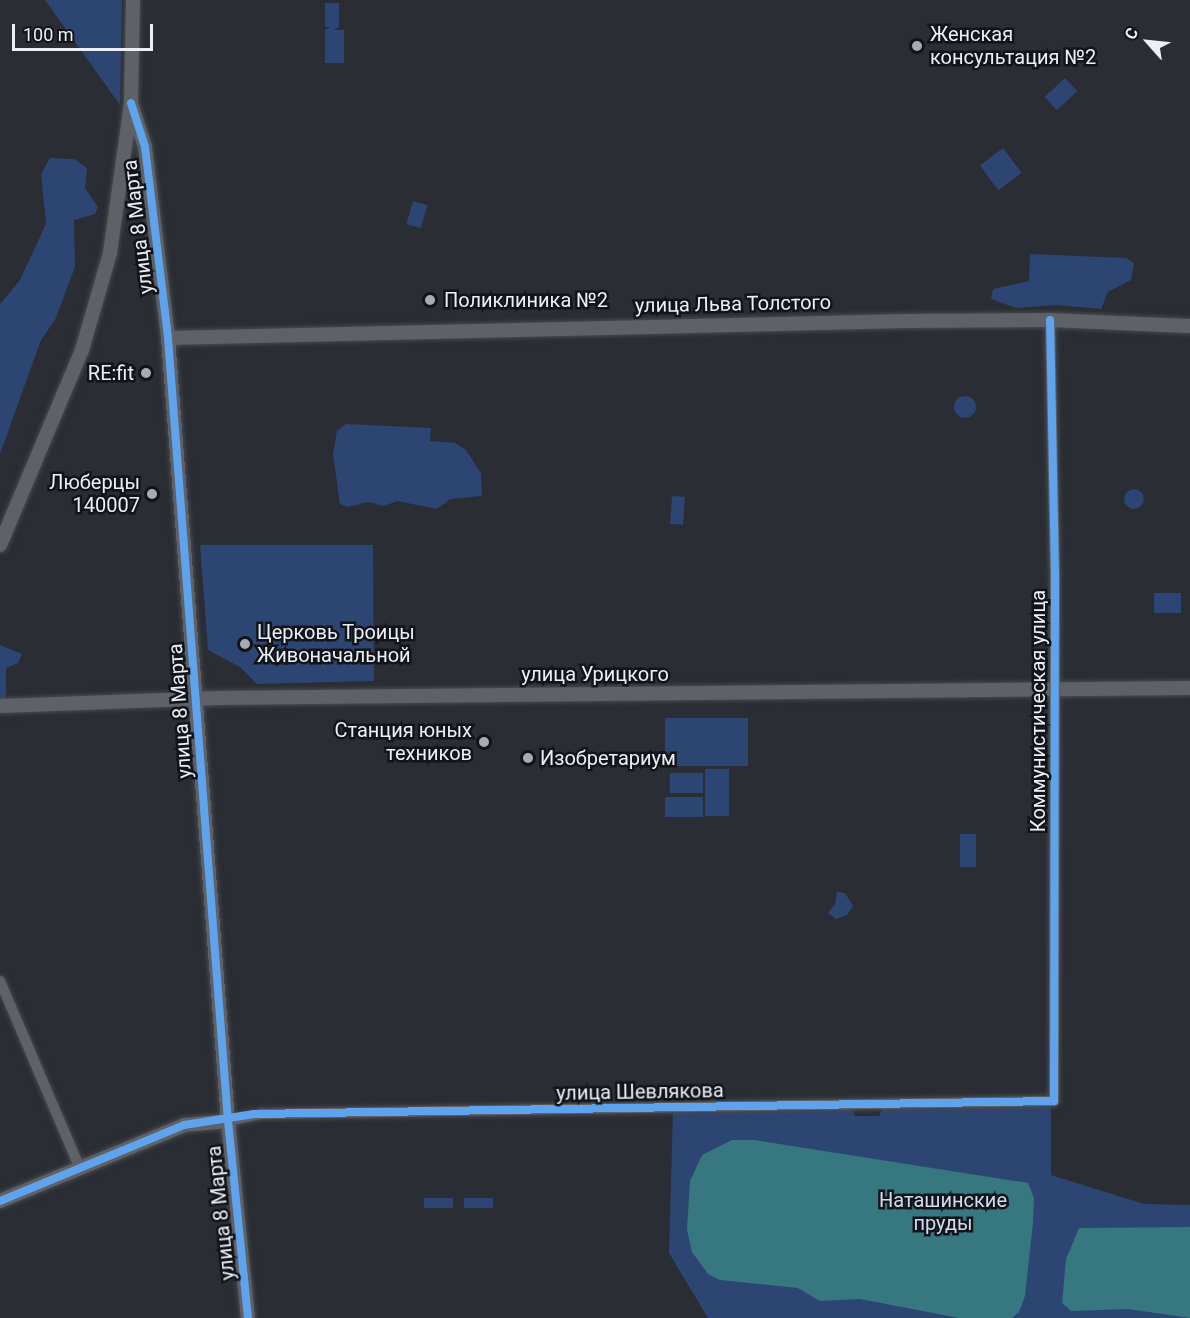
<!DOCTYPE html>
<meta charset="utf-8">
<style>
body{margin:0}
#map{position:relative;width:1190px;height:1318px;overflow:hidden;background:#2a2d33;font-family:Roboto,sans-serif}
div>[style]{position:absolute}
.green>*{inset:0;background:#2d4572;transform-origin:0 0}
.round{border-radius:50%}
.water>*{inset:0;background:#367780}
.roads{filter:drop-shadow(0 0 2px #47494f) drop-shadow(0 0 2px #47494f)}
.minor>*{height:10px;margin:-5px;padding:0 5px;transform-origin:5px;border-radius:5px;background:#5e6165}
.tertiary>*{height:14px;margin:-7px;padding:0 7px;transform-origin:7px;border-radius:7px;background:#5e6165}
.cycleway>*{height:8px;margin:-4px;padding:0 4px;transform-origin:4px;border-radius:4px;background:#60a3ed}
.dots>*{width:16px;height:16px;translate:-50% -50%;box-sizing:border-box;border:3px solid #121419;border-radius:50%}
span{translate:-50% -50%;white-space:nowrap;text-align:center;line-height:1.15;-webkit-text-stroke:5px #121419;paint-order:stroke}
.poi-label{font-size:20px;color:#ebeff7}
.left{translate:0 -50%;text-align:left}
.right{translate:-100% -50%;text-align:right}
.street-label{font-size:20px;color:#ebeff7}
.park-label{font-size:20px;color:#d1dcf0}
.north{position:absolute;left:1118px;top:12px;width:60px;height:60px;-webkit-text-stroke:4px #121419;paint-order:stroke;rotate:297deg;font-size:16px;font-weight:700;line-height:24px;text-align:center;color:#ebeff7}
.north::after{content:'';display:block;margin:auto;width:21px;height:27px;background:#ebeff7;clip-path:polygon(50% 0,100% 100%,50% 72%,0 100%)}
.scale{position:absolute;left:12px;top:24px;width:141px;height:27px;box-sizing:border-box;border:3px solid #ebeff7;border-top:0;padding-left:8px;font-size:18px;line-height:21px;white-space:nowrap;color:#ebeff7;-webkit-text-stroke:4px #121419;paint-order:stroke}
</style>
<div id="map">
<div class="green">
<div style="clip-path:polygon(45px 0,122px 0,120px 105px)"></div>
<div style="clip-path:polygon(325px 3px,339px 3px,339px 27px,334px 30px,344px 30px,344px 63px,325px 63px,325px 30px,330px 27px,325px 27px)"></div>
<div style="left:1065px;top:78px;width:18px;height:28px;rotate:47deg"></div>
<div style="left:1003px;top:148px;width:31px;height:29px;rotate:53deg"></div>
<div style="clip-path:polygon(50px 158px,74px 159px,87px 168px,85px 188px,98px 207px,95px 214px,74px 220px,75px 267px,55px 320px,41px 340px,0 454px,0 304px,20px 280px,46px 224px,41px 174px)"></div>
<div style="left:413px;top:201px;width:15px;height:24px;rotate:16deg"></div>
<div style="clip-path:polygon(1030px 254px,1126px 258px,1134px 263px,1131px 280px,1108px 292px,1101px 309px,1057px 305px,1016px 308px,991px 299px,993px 289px,1029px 281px)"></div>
<div class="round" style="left:954px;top:396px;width:22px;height:22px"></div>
<div style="clip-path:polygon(346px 424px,431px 428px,430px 441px,455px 443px,466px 450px,481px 473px,482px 496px,450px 499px,437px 509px,397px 501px,384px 506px,368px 502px,348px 507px,340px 504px,333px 454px,337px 431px)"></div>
<div class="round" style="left:1124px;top:489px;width:20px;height:20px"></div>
<div style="left:672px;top:496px;width:13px;height:28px;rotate:4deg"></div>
<div style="clip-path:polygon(200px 545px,373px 545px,374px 681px,257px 684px,240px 667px,208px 650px)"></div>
<div style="left:1154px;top:593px;width:27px;height:20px"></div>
<div style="clip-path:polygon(0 645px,22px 654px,18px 663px,6px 668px,6px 700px,0 701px)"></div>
<div style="left:665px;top:718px;width:83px;height:48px"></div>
<div style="left:705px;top:769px;width:24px;height:47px"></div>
<div style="left:703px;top:773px;width:20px;height:33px;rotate:90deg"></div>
<div style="left:665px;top:797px;width:38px;height:20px"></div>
<div style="left:960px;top:834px;width:16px;height:33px"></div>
<div style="clip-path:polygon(837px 892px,845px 893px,853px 906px,847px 915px,836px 919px,828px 913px,835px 904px)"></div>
<div style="clip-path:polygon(1051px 1105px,1051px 1175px,1144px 1204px,1190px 1205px,1190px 1318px,708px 1318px,669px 1253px,673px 1111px,852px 1108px,855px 1116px,879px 1116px,883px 1107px)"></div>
<div style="left:424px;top:1198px;width:29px;height:10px"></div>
<div style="left:464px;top:1198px;width:29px;height:10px"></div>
</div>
<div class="water">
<div style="clip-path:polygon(732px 1140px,754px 1140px,1028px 1183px,1034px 1198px,1033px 1223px,1025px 1296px,1019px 1312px,1012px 1318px,959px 1318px,860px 1299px,820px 1301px,798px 1288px,720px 1280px,708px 1274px,692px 1252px,687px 1230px,690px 1181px,702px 1155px)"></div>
<div style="clip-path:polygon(1190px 1227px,1190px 1318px,1128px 1309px,1071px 1311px,1062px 1303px,1066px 1259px,1079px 1228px)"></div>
</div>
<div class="roads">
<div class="minor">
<div style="left:0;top:981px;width:201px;rotate:66.9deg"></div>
<div style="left:228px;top:1121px;width:35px;rotate:-12deg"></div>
<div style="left:262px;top:1114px;width:792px;rotate:-0.94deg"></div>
<div style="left:1054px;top:1101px;width:525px;rotate:-89.89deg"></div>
<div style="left:1055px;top:576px;width:256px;rotate:-91.1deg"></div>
</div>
<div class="tertiary">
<div style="left:131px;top:103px;width:46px;rotate:72.3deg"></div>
<div style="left:145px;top:147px;width:192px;rotate:83.1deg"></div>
<div style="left:168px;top:338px;width:785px;rotate:85.62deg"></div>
<div style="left:228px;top:1121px;width:198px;rotate:84.2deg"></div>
<div style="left:168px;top:338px;width:739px;rotate:-1.32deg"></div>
<div style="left:907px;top:321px;width:143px;rotate:-0.4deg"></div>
<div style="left:1050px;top:320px;width:140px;rotate:2.5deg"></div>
<div style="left:0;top:545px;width:212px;rotate:-67.2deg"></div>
<div style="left:82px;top:350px;width:101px;rotate:-73.9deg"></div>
<div style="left:110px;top:253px;width:151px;rotate:-82deg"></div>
<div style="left:131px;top:103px;width:103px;rotate:-88.9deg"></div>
<div style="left:0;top:706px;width:219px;rotate:-2.1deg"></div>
<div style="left:219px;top:698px;width:971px;rotate:-0.59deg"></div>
<div style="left:0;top:1201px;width:199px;rotate:-22.4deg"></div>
<div style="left:184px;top:1125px;width:44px;rotate:-5.2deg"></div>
</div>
</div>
<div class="cycleway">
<div style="left:131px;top:103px;width:46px;rotate:72.3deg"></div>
<div style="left:145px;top:147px;width:192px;rotate:83.1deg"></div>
<div style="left:168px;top:338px;width:785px;rotate:85.62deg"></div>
<div style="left:228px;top:1121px;width:198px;rotate:84.2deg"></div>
<div style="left:0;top:1201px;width:199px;rotate:-22.4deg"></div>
<div style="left:184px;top:1125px;width:71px;rotate:-8.9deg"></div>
<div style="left:254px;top:1114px;width:800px;rotate:-0.93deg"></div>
<div style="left:1054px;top:1101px;width:525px;rotate:-89.89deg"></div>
<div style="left:1055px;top:576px;width:256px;rotate:-91.1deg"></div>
</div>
<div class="dots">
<div style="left:917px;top:46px;background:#a7abb2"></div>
<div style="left:430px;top:300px;background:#a7abb2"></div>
<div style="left:146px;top:373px;background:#a7abb2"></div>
<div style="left:152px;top:494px;background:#a7abb2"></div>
<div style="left:245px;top:644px;background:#a7abb2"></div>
<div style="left:484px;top:742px;background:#a7abb2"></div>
<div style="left:528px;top:758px;background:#a7abb2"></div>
</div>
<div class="poi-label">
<span class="left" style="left:930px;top:46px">Женская<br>консультация №2</span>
<span class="left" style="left:444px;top:300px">Поликлиника №2</span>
<span class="right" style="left:134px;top:373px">RE:fit</span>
<span class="right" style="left:140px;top:494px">Люберцы<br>140007</span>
<span class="left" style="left:257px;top:644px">Церковь Троицы<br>Живоначальной</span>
<span class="right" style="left:472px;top:742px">Станция юных<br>техников</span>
<span class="left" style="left:540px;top:758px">Изобретариум</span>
</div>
<div class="street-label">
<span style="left:138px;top:227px;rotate:-97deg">улица 8 Марта</span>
<span style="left:733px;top:304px;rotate:-1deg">улица Льва Толстого</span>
<span style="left:595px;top:674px">улица Урицкого</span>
<span style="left:180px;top:711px;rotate:-94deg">улица 8 Марта</span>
<span style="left:1038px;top:711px;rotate:-90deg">Коммунистическая улица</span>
<span style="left:640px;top:1092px;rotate:-1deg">улица Шевлякова</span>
<span style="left:221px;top:1213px;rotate:-96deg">улица 8 Марта</span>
</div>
<div class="park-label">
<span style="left:943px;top:1212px">Наташинские<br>пруды</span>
</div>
<div class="north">С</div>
<div class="scale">100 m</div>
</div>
